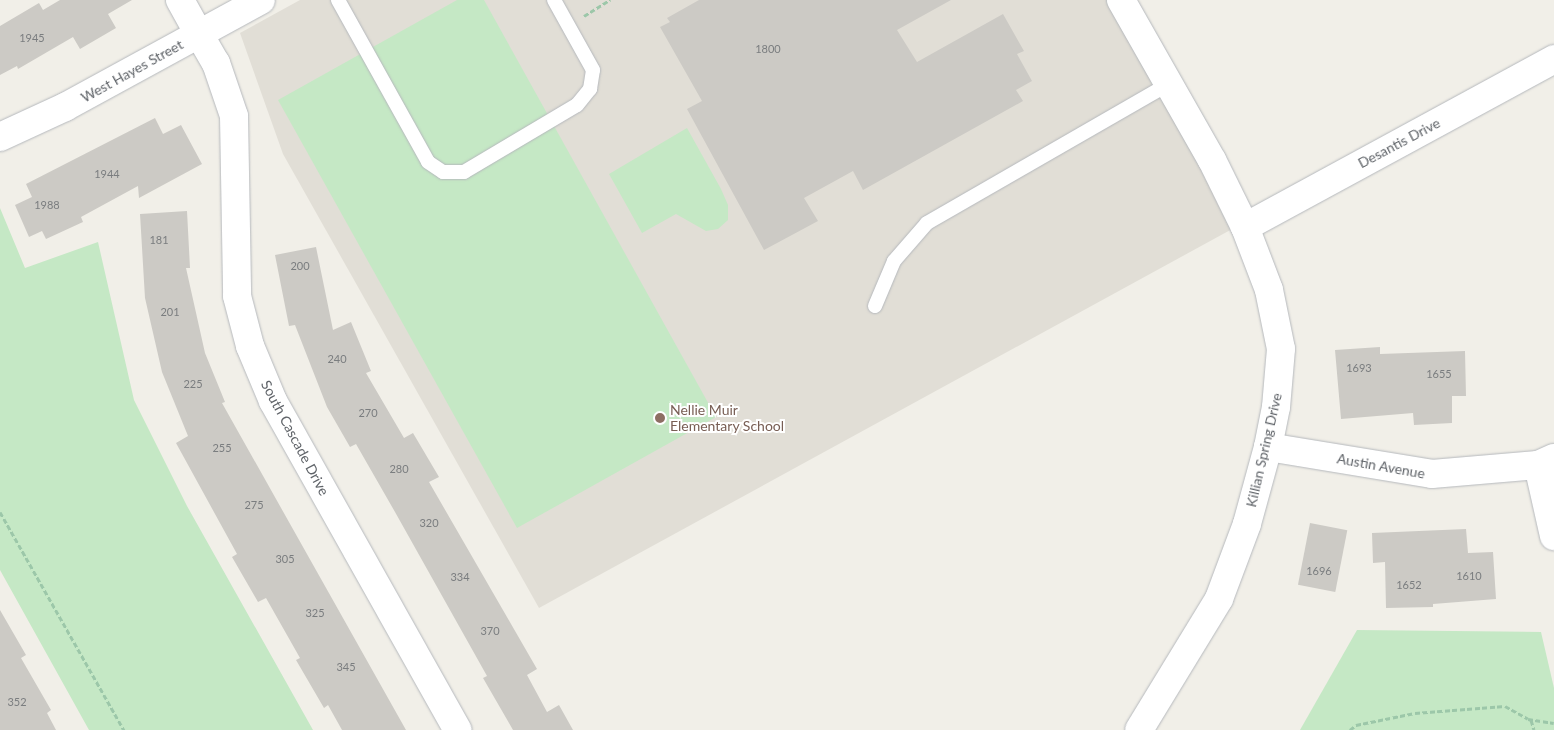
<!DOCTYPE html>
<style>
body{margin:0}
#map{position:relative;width:1554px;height:730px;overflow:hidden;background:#f1efe8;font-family:Lato,sans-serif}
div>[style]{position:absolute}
.education>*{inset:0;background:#e1ded6}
.green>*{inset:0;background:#c5e8c5}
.building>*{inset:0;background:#cccac5;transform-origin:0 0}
.path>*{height:3px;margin-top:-1.5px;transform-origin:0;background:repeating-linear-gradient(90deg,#9cc7a9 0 5px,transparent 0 7.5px)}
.roads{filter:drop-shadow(0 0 1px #b5b8bc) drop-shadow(0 0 1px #b5b8bc)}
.service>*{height:14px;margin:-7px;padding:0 7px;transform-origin:7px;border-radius:7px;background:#fff}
.minor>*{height:28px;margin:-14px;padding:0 14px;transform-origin:14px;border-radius:14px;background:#fff}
.tertiary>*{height:28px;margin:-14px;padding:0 14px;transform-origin:14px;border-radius:14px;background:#fff}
.dots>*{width:14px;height:14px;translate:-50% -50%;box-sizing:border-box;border:2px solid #fff;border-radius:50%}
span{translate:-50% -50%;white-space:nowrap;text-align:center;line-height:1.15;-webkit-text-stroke:4px #fff;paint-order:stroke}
.number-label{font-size:11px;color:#7a7d7f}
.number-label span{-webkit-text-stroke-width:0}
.street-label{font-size:14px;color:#5f6368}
.education-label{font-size:14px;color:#785e54}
.left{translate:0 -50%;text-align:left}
</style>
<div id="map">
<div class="education">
<div style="clip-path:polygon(300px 0,1107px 0,1234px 228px,539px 608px,283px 154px,240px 33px)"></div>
</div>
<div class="green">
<div style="clip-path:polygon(457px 0,484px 0,716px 417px,517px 528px,278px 100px)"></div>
<div style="clip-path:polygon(687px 128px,721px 189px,728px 205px,728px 220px,718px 229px,706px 231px,676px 214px,642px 233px,609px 174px)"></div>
<div style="clip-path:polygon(0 208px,25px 268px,98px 242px,134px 400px,187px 506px,313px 730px,89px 730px,0 570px)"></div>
<div style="clip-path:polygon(1357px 630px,1541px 632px,1554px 688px,1554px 730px,1300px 730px)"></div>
</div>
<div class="building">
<div style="clip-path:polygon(60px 0,132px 0,108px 14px,116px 28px,80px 49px,73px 37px,18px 69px,17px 66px,0 75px,0 26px,39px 3px,43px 10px)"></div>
<div style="clip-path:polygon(699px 0,951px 0,897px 30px,917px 62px,1003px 14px,1024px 51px,1017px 54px,1032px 81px,1016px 90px,1023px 101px,863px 190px,853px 171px,804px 198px,818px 221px,764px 250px,687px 109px,702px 101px,660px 27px,670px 22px,667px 18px)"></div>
<div style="clip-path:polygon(155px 118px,163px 134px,181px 125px,202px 164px,139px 198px,138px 186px,81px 217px,83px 222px,46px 239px,42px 231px,29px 237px,15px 205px,32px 197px,26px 184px)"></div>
<div style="clip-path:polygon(187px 211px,190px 268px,186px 268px,205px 353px,225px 402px,222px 403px,406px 730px,342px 730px,328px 705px,324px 708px,296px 660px,300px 658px,266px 598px,258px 602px,232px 557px,237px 554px,176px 443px,188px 436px,162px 372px,145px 298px,140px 214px)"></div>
<div style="clip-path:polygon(316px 247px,333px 330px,351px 322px,371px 371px,366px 373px,404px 438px,413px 433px,439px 477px,429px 482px,537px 669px,527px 675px,547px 712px,559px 705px,573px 730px,513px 730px,483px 678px,487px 676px,395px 512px,356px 444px,350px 447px,327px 407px,295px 325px,289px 326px,275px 255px)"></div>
<div style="clip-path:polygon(1380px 347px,1380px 354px,1465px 351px,1466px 396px,1452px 396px,1452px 423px,1414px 425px,1413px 413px,1341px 419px,1335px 350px)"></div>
<div style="left:1310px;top:523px;width:38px;height:63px;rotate:11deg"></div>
<div style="clip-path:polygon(1466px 529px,1468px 553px,1493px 552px,1496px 599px,1433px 604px,1433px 607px,1386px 608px,1385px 562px,1373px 563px,1372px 533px)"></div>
<div style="clip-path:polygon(0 610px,26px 655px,21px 658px,51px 710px,47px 713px,56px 730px,0 730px)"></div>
</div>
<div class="path">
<div style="left:584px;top:16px;width:31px;rotate:-32deg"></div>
<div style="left:0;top:512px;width:251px;rotate:60.4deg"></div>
<div style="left:1531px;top:720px;width:10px;rotate:73deg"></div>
<div style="left:1350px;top:730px;width:8px;rotate:-40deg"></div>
<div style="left:1356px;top:725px;width:60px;rotate:-11.5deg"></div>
<div style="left:1415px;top:713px;width:90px;rotate:-4.4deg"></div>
<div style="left:1505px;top:706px;width:26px;rotate:29deg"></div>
<div style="left:1528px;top:719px;width:26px;rotate:9deg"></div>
</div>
<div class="roads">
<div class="service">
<div style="left:338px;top:0;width:185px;rotate:60.9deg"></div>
<div style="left:428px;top:162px;width:18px;rotate:34deg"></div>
<div style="left:443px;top:172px;width:21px"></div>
<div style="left:464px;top:172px;width:131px;rotate:-30.7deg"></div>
<div style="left:577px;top:105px;width:21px;rotate:-51deg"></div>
<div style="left:590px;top:89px;width:19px;rotate:-81deg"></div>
<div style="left:593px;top:70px;width:80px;rotate:-119.1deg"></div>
<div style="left:875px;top:306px;width:49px;rotate:-67.1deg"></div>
<div style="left:894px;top:261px;width:50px;rotate:-49deg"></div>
<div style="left:927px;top:223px;width:279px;rotate:-29.9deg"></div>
</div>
<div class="minor">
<div style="left:1121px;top:0;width:184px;rotate:60.4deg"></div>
<div style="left:1212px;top:160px;width:75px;rotate:63.8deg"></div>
<div style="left:1245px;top:227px;width:67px;rotate:69.1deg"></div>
<div style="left:1269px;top:290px;width:60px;rotate:78.5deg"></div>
<div style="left:1281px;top:349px;width:58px;rotate:94.9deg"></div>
<div style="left:1276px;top:407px;width:41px;rotate:101.3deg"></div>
<div style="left:1268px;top:447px;width:80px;rotate:105.3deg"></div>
<div style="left:1247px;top:524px;width:80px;rotate:110.5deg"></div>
<div style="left:1219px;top:599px;width:153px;rotate:121.4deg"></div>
<div style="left:199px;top:34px;width:34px;rotate:60deg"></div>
<div style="left:216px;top:63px;width:56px;rotate:71.2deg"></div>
<div style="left:234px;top:116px;width:180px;rotate:89deg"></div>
<div style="left:237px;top:296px;width:52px;rotate:75.4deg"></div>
<div style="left:250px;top:346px;width:60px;rotate:67.3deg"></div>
<div style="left:273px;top:401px;width:377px;rotate:60.7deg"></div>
<div style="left:1245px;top:227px;width:352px;rotate:-28.5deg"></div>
<div style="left:1268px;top:447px;width:166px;rotate:9.3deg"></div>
<div style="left:1432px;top:474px;width:106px;rotate:-4.9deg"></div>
<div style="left:1538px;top:465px;width:17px;rotate:-24deg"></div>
<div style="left:1538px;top:465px;width:73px;rotate:77.3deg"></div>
</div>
<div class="tertiary">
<div style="left:180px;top:0;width:39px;rotate:61deg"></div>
<div style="left:0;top:137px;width:72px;rotate:-24.8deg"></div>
<div style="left:65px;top:107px;width:223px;rotate:-28.6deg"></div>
</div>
</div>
<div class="dots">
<div style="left:660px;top:418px;background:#8d6e63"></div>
</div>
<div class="number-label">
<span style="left:32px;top:38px">1945</span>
<span style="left:768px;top:49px">1800</span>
<span style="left:107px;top:174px">1944</span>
<span style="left:47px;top:205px">1988</span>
<span style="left:159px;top:240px">181</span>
<span style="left:300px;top:266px">200</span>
<span style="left:170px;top:312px">201</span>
<span style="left:337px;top:359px">240</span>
<span style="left:1359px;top:368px">1693</span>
<span style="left:1439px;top:374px">1655</span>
<span style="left:193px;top:384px">225</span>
<span style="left:368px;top:413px">270</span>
<span style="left:222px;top:448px">255</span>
<span style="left:399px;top:469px">280</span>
<span style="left:254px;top:505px">275</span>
<span style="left:429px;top:523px">320</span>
<span style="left:285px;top:559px">305</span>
<span style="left:1319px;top:571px">1696</span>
<span style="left:1469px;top:576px">1610</span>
<span style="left:460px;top:577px">334</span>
<span style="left:1409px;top:585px">1652</span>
<span style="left:315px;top:613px">325</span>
<span style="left:490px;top:631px">370</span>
<span style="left:346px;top:667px">345</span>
<span style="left:17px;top:702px">352</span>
</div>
<div class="street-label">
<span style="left:132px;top:71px;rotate:-29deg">West Hayes Street</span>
<span style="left:1399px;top:143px;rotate:-28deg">Desantis Drive</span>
<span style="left:295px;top:438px;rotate:62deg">South Cascade Drive</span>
<span style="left:1264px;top:450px;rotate:-77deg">Killian Spring Drive</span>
<span style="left:1381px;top:466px;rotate:10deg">Austin Avenue</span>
</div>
<div class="education-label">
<span class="left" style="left:670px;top:418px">Nellie Muir<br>Elementary School</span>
</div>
</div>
